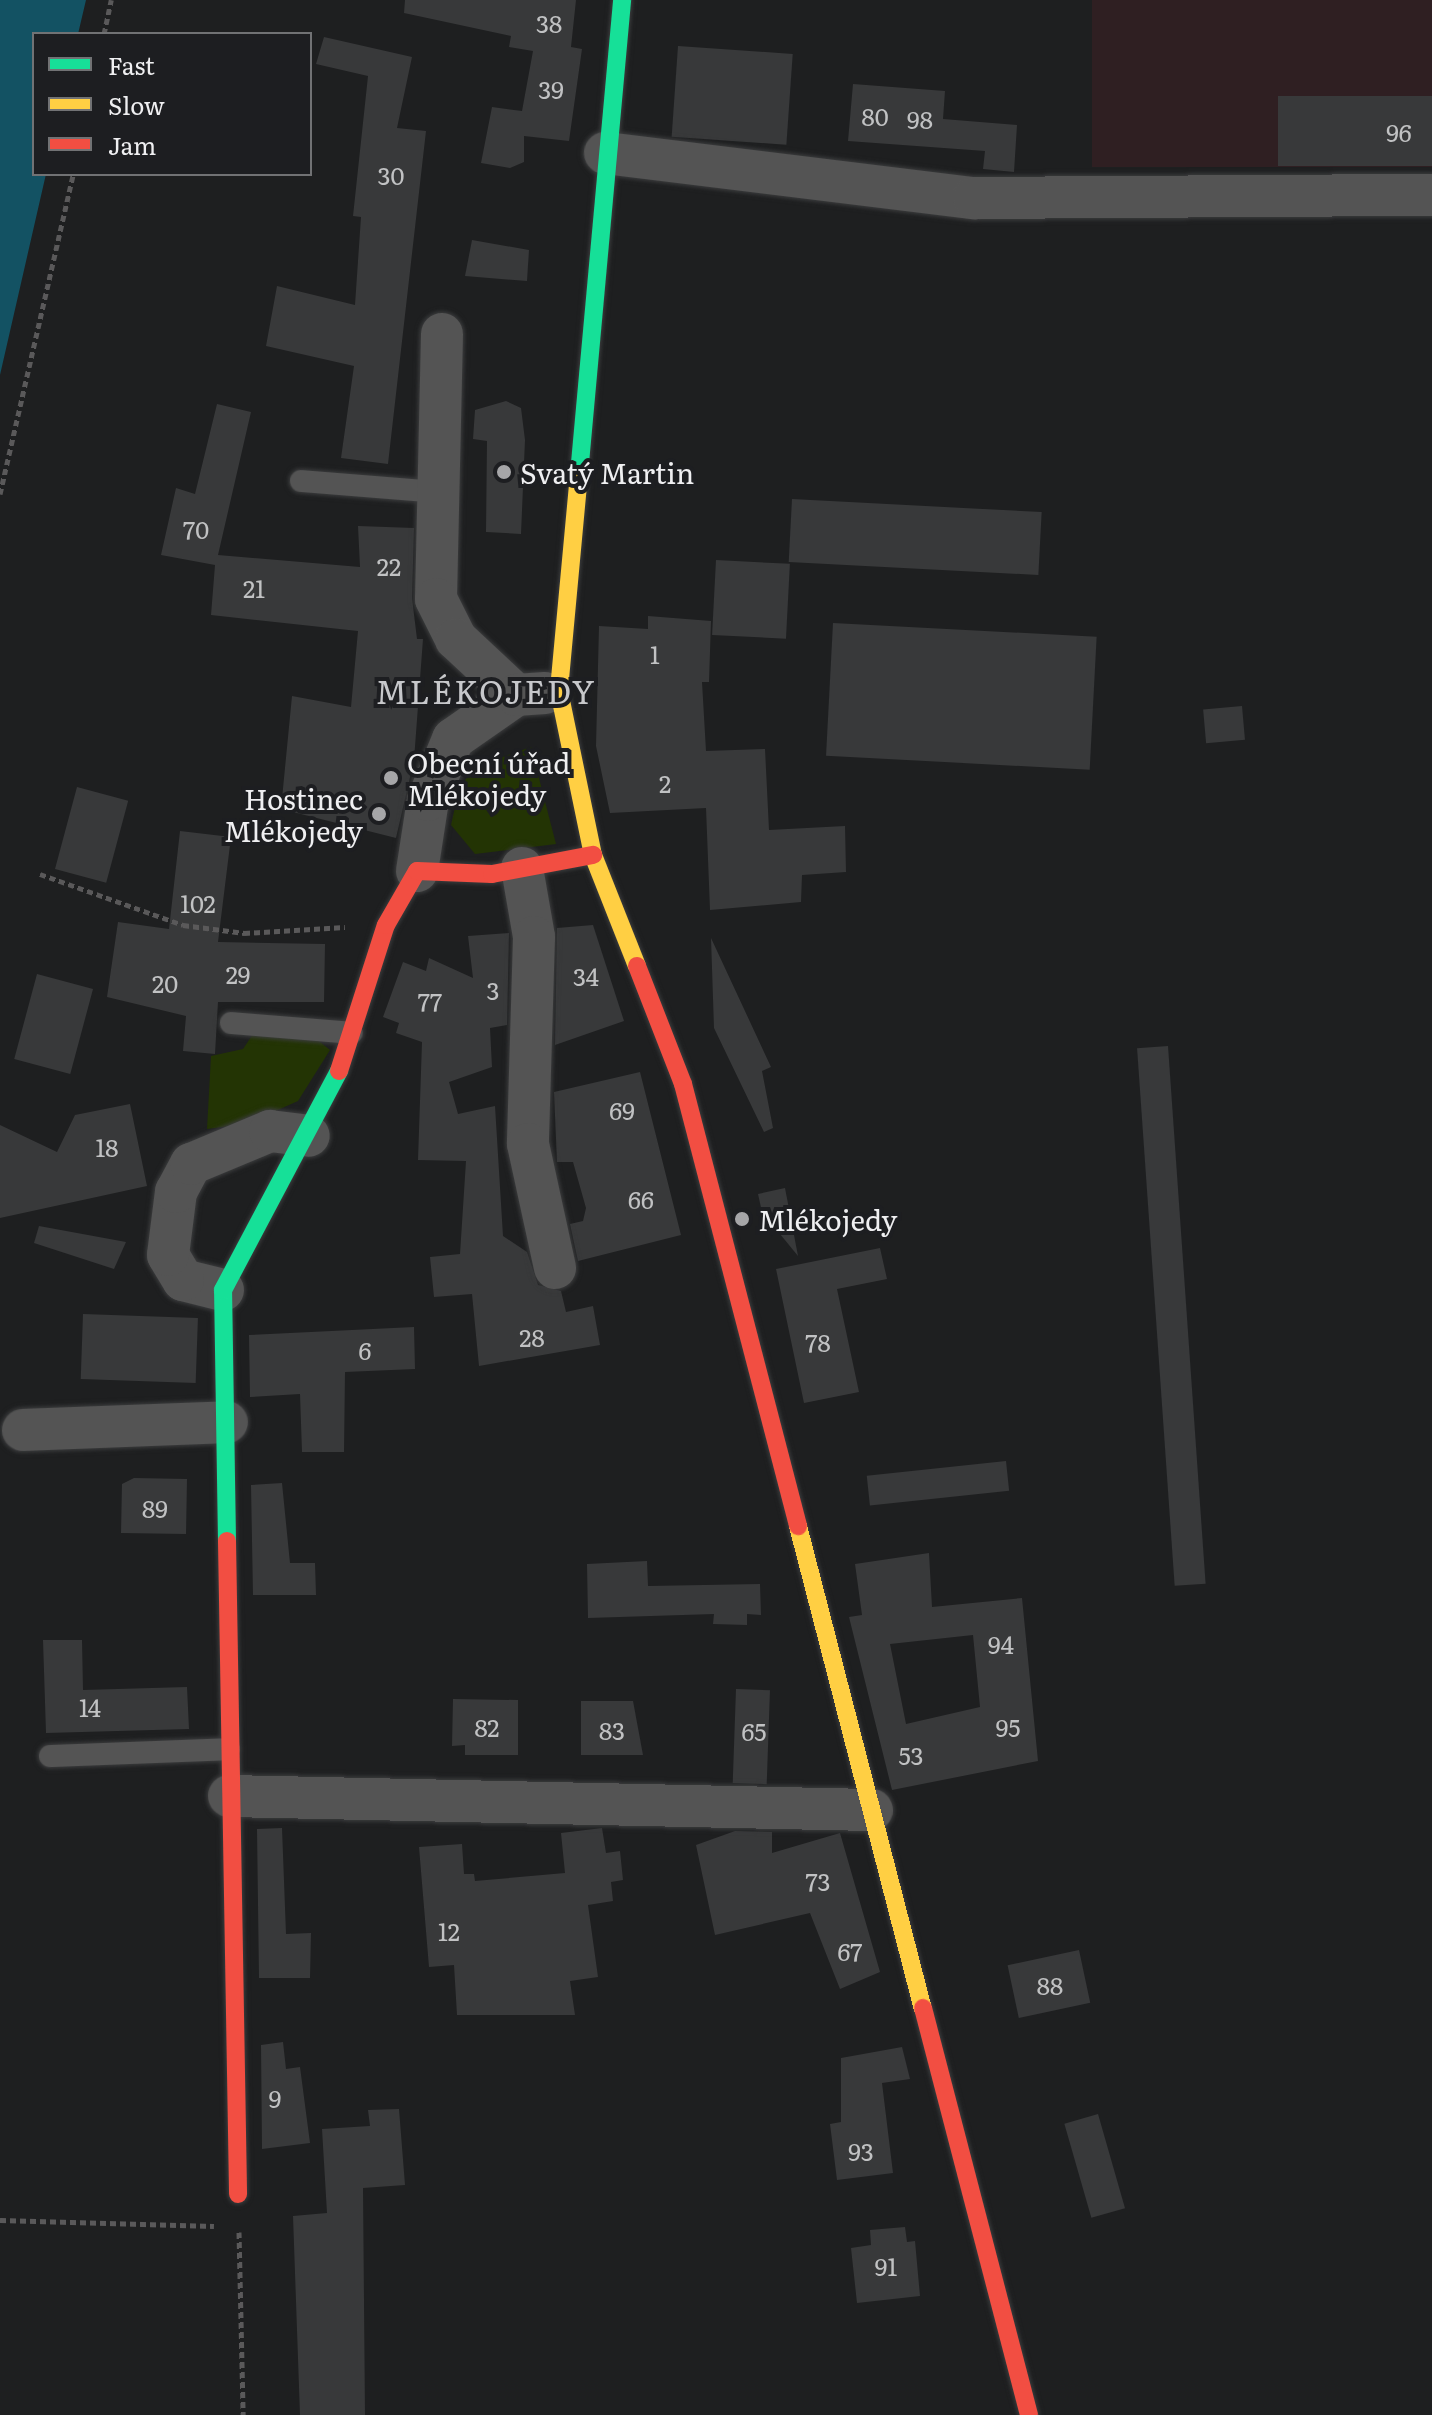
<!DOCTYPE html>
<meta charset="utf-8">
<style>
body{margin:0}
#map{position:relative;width:1432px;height:2415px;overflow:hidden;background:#1e1f20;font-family:Literata,serif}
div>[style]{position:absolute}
.industrial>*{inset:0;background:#2f1f22;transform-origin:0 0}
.green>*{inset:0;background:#233404}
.water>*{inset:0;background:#135263}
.building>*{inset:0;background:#38393a;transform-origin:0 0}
.path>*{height:5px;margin-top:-2.5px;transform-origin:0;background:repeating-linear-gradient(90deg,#5a595a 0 6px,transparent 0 10px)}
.roads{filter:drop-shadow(0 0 2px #3b3c3d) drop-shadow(0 0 2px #3b3c3d)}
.lane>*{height:22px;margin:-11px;padding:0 11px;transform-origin:11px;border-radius:11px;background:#545454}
.street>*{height:42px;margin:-21px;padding:0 21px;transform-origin:21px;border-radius:21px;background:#545454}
.fast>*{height:18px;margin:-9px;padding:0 9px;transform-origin:9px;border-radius:9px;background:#16e098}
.slow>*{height:18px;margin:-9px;padding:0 9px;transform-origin:9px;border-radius:9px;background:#ffcf43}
.jam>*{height:18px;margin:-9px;padding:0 9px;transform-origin:9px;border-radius:9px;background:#f24e42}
.dots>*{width:22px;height:22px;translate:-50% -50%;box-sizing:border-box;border:4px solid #1d1e21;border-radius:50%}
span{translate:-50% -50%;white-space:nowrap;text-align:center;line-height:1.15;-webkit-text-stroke:8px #1d1e21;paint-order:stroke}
.number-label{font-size:24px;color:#c1c2c3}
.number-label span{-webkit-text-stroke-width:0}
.poi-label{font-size:28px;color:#efeff1}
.left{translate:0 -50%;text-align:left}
.right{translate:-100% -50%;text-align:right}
.quarter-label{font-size:32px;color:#c7c8cb;letter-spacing:2px}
.legend{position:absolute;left:32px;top:32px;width:280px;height:144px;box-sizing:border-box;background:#1d1e21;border:2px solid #717274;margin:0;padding:10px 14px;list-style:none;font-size:24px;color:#efeff1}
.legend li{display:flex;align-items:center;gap:16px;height:40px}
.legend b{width:40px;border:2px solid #717274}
</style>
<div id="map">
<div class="industrial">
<div style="left:1092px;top:0;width:340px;height:167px"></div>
</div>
<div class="green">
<div style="clip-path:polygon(531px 747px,556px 844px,475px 854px,451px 825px,460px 785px,480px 765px)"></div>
<div style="clip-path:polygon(253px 1034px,314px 1037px,330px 1050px,298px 1101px,246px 1124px,207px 1129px,211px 1056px,243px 1049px)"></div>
</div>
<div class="water">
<div style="clip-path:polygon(0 0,86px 0,78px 34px,34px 34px,34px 174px,46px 174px,0 375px)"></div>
</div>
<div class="building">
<div style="clip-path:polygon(405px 0,576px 0,571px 47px,582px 49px,569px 141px,524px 136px,524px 162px,510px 168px,481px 163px,492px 107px,522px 111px,533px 51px,509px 47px,511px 36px,404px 13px)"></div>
<div style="clip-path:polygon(324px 37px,412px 57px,397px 128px,426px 131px,388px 464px,341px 458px,354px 366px,266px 346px,277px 286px,355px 305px,361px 217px,353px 216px,368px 76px,316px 64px)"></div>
<div style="left:678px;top:46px;width:115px;height:91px;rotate:4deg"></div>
<div style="clip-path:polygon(853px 84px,945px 91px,943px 119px,1017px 125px,1014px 172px,983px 169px,985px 151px,848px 141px)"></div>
<div style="left:1432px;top:96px;width:70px;height:154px;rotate:90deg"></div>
<div style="clip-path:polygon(472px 240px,529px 250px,527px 281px,465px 276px)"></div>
<div style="clip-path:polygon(506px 401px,521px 408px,525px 440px,521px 534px,486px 532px,487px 441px,473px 439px,475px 410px)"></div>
<div style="clip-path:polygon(217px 404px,251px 412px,218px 555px,360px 567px,358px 526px,414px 528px,412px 598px,417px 639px,423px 639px,414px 760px,396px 838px,281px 809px,292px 696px,351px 707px,358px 631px,211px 615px,215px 565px,161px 555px,176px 488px,195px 494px)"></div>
<div style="left:792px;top:499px;width:250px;height:63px;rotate:3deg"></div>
<div style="left:716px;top:560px;width:74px;height:75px;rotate:3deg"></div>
<div style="clip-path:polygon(648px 616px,711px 621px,709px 682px,702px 682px,706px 751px,765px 749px,769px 830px,845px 826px,846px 872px,802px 875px,801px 902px,710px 910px,706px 808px,610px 813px,596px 746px,599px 626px,648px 629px)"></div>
<div style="left:833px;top:623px;width:264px;height:133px;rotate:3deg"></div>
<div style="left:1242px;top:706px;width:34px;height:39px;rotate:85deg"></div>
<div style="left:77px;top:787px;width:53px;height:85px;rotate:15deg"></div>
<div style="clip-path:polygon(180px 831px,231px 837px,218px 942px,325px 944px,324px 1002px,218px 1002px,215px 1054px,183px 1051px,186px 1016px,107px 997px,118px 922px,169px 929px)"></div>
<div style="clip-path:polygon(593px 925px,624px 1021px,555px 1045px,557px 928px)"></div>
<div style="clip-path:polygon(509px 933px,507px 1025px,490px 1028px,492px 1067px,449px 1082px,458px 1114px,495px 1106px,503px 1236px,527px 1252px,538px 1285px,561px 1291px,566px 1312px,593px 1306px,600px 1345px,479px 1366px,472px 1294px,434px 1297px,430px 1257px,460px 1254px,466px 1161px,418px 1160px,422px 1042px,396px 1033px,399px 1023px,383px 1017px,403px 962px,426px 971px,429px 958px,473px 978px,468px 936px)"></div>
<div style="clip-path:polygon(711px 938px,771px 1067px,762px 1071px,773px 1128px,764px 1132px,714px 1028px)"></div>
<div style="left:37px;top:974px;width:58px;height:88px;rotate:15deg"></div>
<div style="left:1168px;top:1046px;width:539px;height:31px;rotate:86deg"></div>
<div style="clip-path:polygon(640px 1072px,681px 1235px,578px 1261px,570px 1224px,583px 1221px,586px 1208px,573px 1162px,557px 1162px,554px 1092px)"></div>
<div style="clip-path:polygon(130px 1104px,147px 1186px,0 1218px,0 1125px,57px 1152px,75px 1115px)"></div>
<div style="clip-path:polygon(785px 1188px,798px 1256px,762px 1212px,758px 1194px)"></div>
<div style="clip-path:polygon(39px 1226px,126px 1242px,114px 1269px,34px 1243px)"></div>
<div style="clip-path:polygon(880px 1248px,887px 1279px,837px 1289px,859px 1392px,804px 1403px,776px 1269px)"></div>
<div style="left:83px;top:1314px;width:115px;height:65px;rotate:2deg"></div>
<div style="clip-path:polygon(414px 1327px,415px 1369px,345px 1372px,344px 1452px,302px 1452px,300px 1394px,250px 1397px,249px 1335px)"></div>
<div style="left:1006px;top:1461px;width:30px;height:140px;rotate:84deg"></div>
<div style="clip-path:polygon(134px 1478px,187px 1479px,186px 1534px,121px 1533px,122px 1484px)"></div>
<div style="clip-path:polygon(282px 1483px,290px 1563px,315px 1563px,316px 1595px,253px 1595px,251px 1485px)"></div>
<div style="clip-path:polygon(evenodd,929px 1553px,932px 1607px,1022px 1598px,1038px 1761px,892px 1790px,849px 1617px,862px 1615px,855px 1564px,929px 1553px,973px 1635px,980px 1707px,906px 1724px,890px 1644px,973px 1635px)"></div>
<div style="clip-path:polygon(647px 1561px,648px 1586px,760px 1584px,761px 1615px,747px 1614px,747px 1625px,713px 1624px,714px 1614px,588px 1618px,587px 1564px)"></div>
<div style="clip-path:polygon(43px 1640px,82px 1640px,83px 1690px,187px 1687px,189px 1729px,46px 1733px)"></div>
<div style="left:736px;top:1689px;width:34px;height:94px;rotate:2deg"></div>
<div style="clip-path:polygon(453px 1699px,518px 1700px,518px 1755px,465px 1755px,465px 1745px,452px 1746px)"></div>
<div style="clip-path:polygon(581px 1701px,633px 1701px,643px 1755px,581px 1755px)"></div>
<div style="clip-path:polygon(282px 1828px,286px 1934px,311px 1933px,310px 1978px,259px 1978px,257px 1829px)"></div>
<div style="clip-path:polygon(602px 1828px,606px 1853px,620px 1851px,623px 1880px,611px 1882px,613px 1901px,588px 1905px,598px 1977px,570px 1981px,575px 2015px,457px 2015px,454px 1965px,429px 1967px,419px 1847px,462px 1844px,464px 1874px,474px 1874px,475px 1881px,565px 1873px,561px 1833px)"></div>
<div style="clip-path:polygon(735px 1831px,772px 1832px,772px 1853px,840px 1833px,880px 1972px,840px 1989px,810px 1913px,715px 1935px,696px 1845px)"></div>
<div style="left:1079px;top:1950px;width:54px;height:73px;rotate:78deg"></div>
<div style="clip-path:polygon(283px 2042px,286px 2069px,300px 2067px,310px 2143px,262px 2149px,261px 2045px)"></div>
<div style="clip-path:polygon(902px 2047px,910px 2079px,882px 2083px,893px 2173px,837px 2180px,830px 2124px,841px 2122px,841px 2058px)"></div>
<div style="clip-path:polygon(399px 2109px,405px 2185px,363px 2188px,365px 2415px,300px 2415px,293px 2216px,327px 2213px,322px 2129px,370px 2126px,368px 2110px)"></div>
<div style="left:1098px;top:2114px;width:98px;height:35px;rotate:74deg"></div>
<div style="clip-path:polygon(905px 2227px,907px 2242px,915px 2241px,920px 2296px,857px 2303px,851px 2248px,871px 2245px,870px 2230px)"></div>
</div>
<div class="path">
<div style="left:104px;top:34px;width:35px;rotate:-78deg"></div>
<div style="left:0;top:494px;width:328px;rotate:-77.1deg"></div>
<div style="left:40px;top:874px;width:152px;rotate:19.6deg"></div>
<div style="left:183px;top:925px;width:62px;rotate:7.5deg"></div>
<div style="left:244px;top:933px;width:101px;rotate:-3.4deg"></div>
<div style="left:0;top:2220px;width:214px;rotate:1.6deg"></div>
<div style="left:239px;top:2232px;width:183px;rotate:88.7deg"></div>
</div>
<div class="roads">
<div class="lane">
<div style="left:301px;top:481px;width:137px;rotate:4.6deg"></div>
<div style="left:231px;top:1023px;width:121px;rotate:4.7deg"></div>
<div style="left:50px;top:1756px;width:179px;rotate:-2.2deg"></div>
</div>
<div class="street">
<div style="left:605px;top:153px;width:372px;rotate:7deg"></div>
<div style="left:974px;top:198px;width:458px;rotate:-0.4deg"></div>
<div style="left:442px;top:334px;width:265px;rotate:91.3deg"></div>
<div style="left:436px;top:599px;width:45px;rotate:63.4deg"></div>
<div style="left:456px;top:639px;width:82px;rotate:43deg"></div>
<div style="left:522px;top:868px;width:70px;rotate:80.1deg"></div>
<div style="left:534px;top:937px;width:207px;rotate:91.7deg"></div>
<div style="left:528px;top:1144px;width:127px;rotate:77.7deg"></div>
<div style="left:417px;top:871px;width:72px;rotate:-81.2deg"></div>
<div style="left:428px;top:800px;width:66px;rotate:-67.7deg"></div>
<div style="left:453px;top:739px;width:77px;rotate:-34.9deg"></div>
<div style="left:516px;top:695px;width:29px;rotate:-4deg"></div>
<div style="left:223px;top:1290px;width:41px;rotate:-166deg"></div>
<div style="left:183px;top:1280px;width:29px;rotate:-121deg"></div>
<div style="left:168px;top:1255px;width:64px;rotate:-82.8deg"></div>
<div style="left:176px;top:1192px;width:32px;rotate:-62deg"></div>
<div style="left:191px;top:1164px;width:86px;rotate:-22.7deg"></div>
<div style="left:270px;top:1131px;width:39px;rotate:7deg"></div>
<div style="left:23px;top:1430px;width:204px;rotate:-2.2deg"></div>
<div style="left:229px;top:1796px;width:643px;rotate:1.25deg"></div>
</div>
<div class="fast">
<div style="left:579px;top:474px;width:476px;rotate:-84.8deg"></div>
<div style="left:227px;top:1541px;width:251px;rotate:-90.9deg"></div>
<div style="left:223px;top:1290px;width:248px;rotate:-62.1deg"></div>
</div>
<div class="slow">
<div style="left:579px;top:474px;width:218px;rotate:95.3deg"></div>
<div style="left:559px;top:691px;width:167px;rotate:78.3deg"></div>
<div style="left:593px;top:855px;width:119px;rotate:68.4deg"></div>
<div style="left:798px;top:1526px;width:498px;rotate:75.5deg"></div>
</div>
<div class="jam">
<div style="left:637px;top:966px;width:127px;rotate:68.7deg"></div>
<div style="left:683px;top:1084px;width:457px;rotate:75.4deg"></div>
<div style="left:339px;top:1071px;width:153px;rotate:-72.2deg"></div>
<div style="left:386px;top:925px;width:62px;rotate:-60.1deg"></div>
<div style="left:417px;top:871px;width:75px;rotate:2.3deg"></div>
<div style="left:492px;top:874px;width:103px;rotate:-10.7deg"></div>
<div style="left:227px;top:1541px;width:653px;rotate:89.03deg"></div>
<div style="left:923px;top:2008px;width:421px;rotate:75.4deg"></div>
</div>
</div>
<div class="dots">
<div style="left:504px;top:472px;background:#a6a6a8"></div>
<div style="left:391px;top:778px;background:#a6a6a8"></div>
<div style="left:379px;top:814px;background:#a6a6a8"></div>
<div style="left:742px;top:1219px;background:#a6a6a8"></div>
</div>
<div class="number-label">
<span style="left:549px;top:23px">38</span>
<span style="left:551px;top:89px">39</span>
<span style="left:875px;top:116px">80</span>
<span style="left:920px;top:119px">98</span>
<span style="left:1399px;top:132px">96</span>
<span style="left:391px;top:175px">30</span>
<span style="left:196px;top:529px">70</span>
<span style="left:389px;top:566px">22</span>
<span style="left:254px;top:588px">21</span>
<span style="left:655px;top:654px">1</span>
<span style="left:665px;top:783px">2</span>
<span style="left:198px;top:903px">102</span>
<span style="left:238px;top:974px">29</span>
<span style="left:586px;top:976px">34</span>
<span style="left:165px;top:983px">20</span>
<span style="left:493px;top:990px">3</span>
<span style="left:430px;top:1001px">77</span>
<span style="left:622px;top:1110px">69</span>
<span style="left:107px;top:1147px">18</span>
<span style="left:641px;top:1199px">66</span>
<span style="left:532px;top:1337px">28</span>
<span style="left:818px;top:1342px">78</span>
<span style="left:365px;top:1350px">6</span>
<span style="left:155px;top:1508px">89</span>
<span style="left:1001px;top:1644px">94</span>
<span style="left:90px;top:1707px">14</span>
<span style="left:487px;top:1727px">82</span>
<span style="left:1008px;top:1727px">95</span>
<span style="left:612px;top:1730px">83</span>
<span style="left:754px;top:1731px">65</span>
<span style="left:911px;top:1755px">53</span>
<span style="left:818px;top:1881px">73</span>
<span style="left:449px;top:1931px">12</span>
<span style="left:850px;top:1951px">67</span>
<span style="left:1050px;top:1985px">88</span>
<span style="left:275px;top:2098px">9</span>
<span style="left:861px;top:2151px">93</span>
<span style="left:886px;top:2266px">91</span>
</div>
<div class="poi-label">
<span class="left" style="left:520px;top:472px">Svatý Martin</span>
<span class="left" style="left:407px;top:778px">Obecní úřad<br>Mlékojedy</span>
<span class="right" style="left:363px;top:814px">Hostinec<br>Mlékojedy</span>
<span class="left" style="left:758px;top:1219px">Mlékojedy</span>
</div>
<div class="quarter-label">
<span style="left:486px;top:690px">MLÉKOJEDY</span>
</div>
<ul class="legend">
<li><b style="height:10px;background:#16e098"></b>Fast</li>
<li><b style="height:10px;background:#ffcf43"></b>Slow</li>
<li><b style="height:10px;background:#f24e42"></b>Jam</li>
</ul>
</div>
